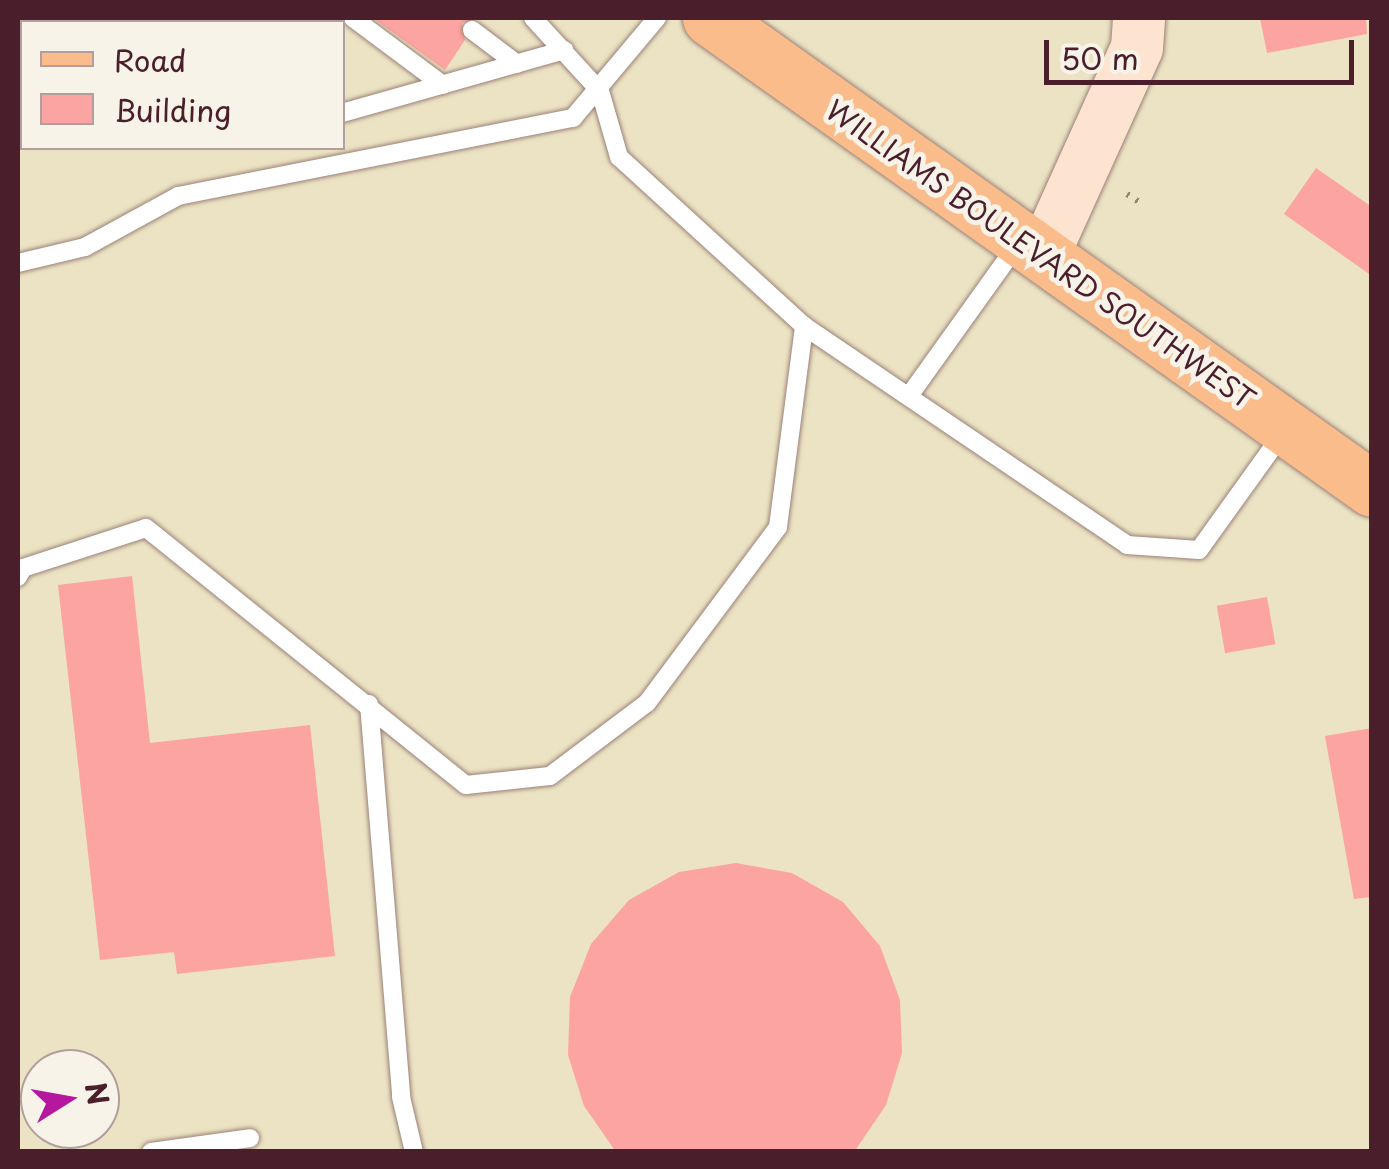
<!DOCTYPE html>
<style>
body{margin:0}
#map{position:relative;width:1389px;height:1169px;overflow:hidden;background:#ece3c4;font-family:"Playpen Sans",sans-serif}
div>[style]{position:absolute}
.building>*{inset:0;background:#fca4a1;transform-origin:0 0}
.path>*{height:6px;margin-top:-3px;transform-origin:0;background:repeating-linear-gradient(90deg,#9b8178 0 2.5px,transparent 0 10.5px)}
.roads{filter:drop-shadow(0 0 2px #9b8178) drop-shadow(0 0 2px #9b8178)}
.lane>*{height:18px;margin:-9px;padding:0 9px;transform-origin:9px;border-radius:9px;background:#fff}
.secondary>*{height:52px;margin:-26px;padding:0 26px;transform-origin:26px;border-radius:26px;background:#fde4d1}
.primary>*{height:55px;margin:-27.5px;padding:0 27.5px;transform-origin:27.5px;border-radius:27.5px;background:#fabc8b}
span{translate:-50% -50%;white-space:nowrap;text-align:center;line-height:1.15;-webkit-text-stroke:10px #f7f3e8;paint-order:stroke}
.street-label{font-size:28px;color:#4a1f2b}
.frame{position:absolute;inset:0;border:20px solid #4a1f2b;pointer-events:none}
.legend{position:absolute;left:20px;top:20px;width:325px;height:130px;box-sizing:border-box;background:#f7f3e8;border:2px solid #b29e9c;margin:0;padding:12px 18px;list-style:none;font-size:30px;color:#4a1f2b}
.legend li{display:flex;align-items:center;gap:20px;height:50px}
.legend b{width:50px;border:2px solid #b29e9c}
.north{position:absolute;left:20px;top:1049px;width:100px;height:100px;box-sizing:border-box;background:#f7f3e8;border:2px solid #b29e9c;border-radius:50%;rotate:79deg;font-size:28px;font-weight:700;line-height:40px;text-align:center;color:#4a1f2b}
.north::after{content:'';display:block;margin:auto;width:35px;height:45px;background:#b5179e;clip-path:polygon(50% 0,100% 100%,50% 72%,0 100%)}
.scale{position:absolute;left:1044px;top:40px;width:310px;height:45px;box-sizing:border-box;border:5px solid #4a1f2b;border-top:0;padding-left:12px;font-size:30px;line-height:35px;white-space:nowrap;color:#4a1f2b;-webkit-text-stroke:8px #f7f3e8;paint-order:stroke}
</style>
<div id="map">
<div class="building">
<div style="clip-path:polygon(373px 18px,480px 18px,462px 23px,465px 40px,445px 70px)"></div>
<div style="clip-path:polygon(1260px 18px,1366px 18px,1367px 34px,1267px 53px)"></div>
<div style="clip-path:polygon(1316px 168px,1372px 207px,1372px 276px,1284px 214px)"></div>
<div style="clip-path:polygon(132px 576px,150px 743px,310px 725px,335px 956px,177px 974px,174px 952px,100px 960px,58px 585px)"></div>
<div style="left:1267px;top:597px;width:48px;height:51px;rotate:80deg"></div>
<div style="clip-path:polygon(1372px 728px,1372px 897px,1354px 899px,1325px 736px)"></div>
<div style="clip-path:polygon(736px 863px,792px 873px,843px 902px,880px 946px,900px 1000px,902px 1053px,886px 1105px,854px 1152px,616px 1152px,584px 1106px,568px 1055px,570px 997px,591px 944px,629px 900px,679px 872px)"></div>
</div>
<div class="path">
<div style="left:24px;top:18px;width:4px;rotate:76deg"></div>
<div style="left:1127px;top:194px;width:18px;rotate:34deg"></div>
</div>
<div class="roads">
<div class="lane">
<div style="left:122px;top:18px;width:4px;rotate:90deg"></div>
<div style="left:140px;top:18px;width:4px;rotate:90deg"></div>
<div style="left:179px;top:18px;width:4px;rotate:63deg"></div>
<div style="left:353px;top:18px;width:112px;rotate:36.7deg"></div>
<div style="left:533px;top:18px;width:99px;rotate:47.5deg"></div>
<div style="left:600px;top:91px;width:69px;rotate:73.9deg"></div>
<div style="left:619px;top:157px;width:251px;rotate:42.4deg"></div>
<div style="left:804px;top:326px;width:390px;rotate:34.1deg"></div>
<div style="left:1127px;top:545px;width:72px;rotate:4deg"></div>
<div style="left:1199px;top:550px;width:144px;rotate:-54.3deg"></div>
<div style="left:472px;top:30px;width:56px;rotate:37.1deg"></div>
<div style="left:18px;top:59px;width:4px;rotate:27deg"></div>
<div style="left:18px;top:91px;width:5px;rotate:37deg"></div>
<div style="left:342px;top:113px;width:231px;rotate:-15.8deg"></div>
<div style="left:18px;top:125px;width:4px;rotate:-14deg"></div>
<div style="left:18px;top:263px;width:69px;rotate:-13.4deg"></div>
<div style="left:85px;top:247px;width:106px;rotate:-28.7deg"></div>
<div style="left:178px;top:196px;width:403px;rotate:-11.2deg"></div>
<div style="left:573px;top:118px;width:131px;rotate:-50deg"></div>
<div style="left:909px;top:396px;width:186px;rotate:-54.4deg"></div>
<div style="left:18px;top:577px;width:10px;rotate:-61deg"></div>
<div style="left:23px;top:568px;width:129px;rotate:-18deg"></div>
<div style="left:146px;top:528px;width:410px;rotate:38.8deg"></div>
<div style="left:466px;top:785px;width:84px;rotate:-6.1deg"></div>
<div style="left:550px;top:776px;width:121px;rotate:-37deg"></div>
<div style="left:647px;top:703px;width:219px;rotate:-53.3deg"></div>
<div style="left:778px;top:527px;width:203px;rotate:-82.6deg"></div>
<div style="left:369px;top:704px;width:394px;rotate:85.3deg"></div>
<div style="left:401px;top:1097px;width:57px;rotate:76.7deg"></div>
<div style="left:151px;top:1152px;width:100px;rotate:-8deg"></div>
</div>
<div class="secondary">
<div style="left:1043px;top:256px;width:228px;rotate:-65.7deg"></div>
<div style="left:1137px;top:48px;width:30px;rotate:-86deg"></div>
</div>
<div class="primary">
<div style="left:710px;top:18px;width:812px;rotate:35.43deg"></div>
</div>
</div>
<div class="street-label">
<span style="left:1041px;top:254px;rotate:35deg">WILLIAMS BOULEVARD SOUTHWEST</span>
</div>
<div class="frame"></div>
<ul class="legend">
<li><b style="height:12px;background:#fabc8b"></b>Road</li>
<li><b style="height:28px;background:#fca4a1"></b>Building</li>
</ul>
<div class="north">N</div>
<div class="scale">50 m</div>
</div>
